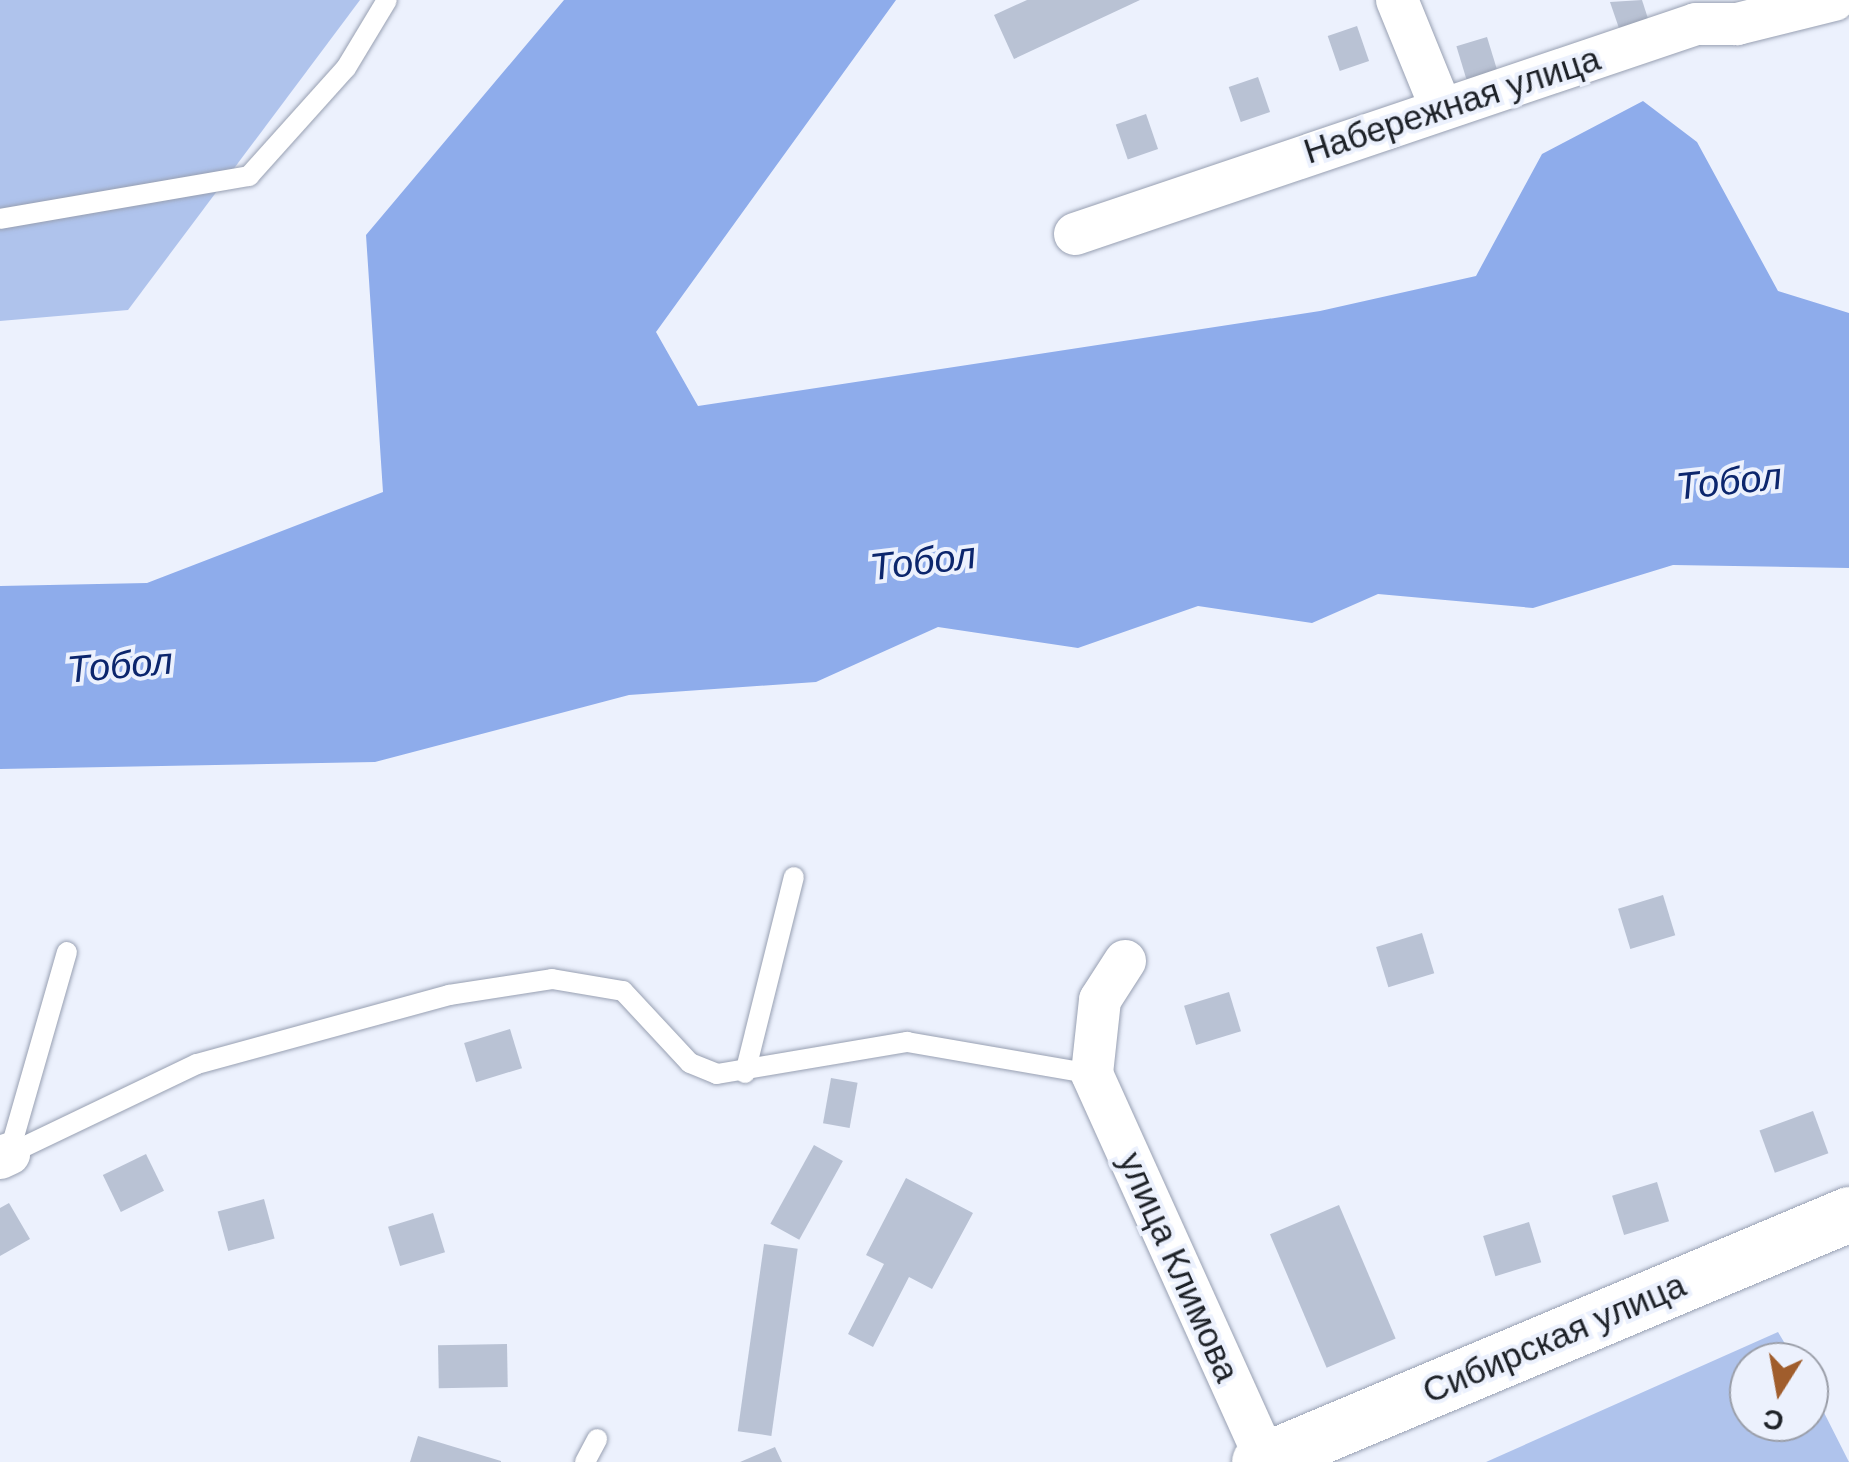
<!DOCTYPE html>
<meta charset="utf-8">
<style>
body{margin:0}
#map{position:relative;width:1849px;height:1462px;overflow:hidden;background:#ecf1fd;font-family:"DM Sans",sans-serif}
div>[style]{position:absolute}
.green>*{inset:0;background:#afc3ec}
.water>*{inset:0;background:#8eaceb}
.building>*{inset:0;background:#b9c2d4;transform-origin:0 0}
.roads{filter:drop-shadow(0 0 2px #98a0b2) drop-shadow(0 0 2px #98a0b2)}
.lane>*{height:20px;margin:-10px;padding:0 10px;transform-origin:10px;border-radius:10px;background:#fff}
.street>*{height:42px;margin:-21px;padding:0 21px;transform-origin:21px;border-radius:21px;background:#fff}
.secondary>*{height:55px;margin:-27.5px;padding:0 27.5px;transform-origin:27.5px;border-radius:27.5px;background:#fff}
span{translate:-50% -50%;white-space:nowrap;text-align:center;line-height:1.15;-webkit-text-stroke:8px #ecf1fd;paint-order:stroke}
.street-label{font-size:35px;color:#1e2228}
.water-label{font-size:38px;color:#0c266d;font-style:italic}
.north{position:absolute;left:1729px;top:1342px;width:100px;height:100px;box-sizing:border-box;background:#ecf1fd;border:2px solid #9a9ea8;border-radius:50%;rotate:191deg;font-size:28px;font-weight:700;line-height:40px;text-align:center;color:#1e2228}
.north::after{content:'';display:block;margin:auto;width:35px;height:45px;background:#a05d2c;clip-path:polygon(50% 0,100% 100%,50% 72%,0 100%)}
</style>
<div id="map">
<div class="green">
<div style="clip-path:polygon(0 0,360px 0,128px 310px,0 321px)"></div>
<div style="clip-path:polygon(1778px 1332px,1796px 1362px,1749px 1362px,1749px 1422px,1809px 1422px,1809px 1383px,1849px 1462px,1486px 1462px)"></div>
</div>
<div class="water">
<div style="clip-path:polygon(564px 0,896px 0,656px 332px,698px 406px,1320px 311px,1476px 276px,1542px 154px,1643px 101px,1697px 142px,1778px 291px,1849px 313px,1849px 568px,1673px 565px,1533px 608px,1378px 594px,1312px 623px,1198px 606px,1078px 648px,938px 627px,816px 682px,629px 695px,375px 762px,0 769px,0 586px,147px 583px,383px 492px,366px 235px)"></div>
</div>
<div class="building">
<div style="clip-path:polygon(1027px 0,1140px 0,1014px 59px,994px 15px)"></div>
<div style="clip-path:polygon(1642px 0,1651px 28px,1622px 37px,1610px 2px)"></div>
<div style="left:1357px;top:26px;width:37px;height:31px;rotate:71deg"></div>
<div style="left:1487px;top:37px;width:38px;height:32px;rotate:73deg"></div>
<div style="left:1258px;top:77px;width:37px;height:31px;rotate:71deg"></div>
<div style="left:1146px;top:114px;width:37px;height:32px;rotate:71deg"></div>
<div style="left:1663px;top:895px;width:42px;height:47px;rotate:73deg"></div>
<div style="left:1422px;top:933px;width:42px;height:48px;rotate:73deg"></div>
<div style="left:1229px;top:992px;width:41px;height:47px;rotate:73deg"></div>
<div style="left:510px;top:1029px;width:41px;height:48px;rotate:73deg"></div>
<div style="left:831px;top:1078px;width:27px;height:46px;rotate:10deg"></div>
<div style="left:1813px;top:1111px;width:45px;height:57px;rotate:70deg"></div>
<div style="left:814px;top:1145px;width:33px;height:90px;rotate:29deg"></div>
<div style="left:146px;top:1154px;width:41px;height:48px;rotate:64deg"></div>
<div style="clip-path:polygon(906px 1178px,973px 1213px,932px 1289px,909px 1277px,873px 1347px,848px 1334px,884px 1264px,866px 1255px)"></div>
<div style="left:1657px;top:1182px;width:41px;height:47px;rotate:73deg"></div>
<div style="left:264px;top:1199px;width:41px;height:48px;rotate:75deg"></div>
<div style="clip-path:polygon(9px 1203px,30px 1239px,0 1256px,0 1208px)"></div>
<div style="left:1339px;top:1205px;width:145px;height:75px;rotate:67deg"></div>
<div style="left:433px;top:1213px;width:41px;height:47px;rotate:73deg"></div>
<div style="left:1529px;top:1222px;width:42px;height:48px;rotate:73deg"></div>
<div style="left:764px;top:1244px;width:34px;height:189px;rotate:8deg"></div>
<div style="left:507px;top:1344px;width:43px;height:69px;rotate:89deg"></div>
<div style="clip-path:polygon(418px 1436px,501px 1461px,501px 1462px,410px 1462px)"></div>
<div style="clip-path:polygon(775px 1447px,782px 1462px,740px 1462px)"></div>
</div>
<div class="roads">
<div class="lane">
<div style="left:0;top:219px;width:253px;rotate:-9.8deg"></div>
<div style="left:249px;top:176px;width:145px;rotate:-48.1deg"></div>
<div style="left:346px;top:68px;width:79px;rotate:-58.9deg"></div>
<div style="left:745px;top:1073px;width:202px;rotate:-76deg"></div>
<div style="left:9px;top:1154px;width:208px;rotate:-25.6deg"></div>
<div style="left:197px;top:1064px;width:261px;rotate:-15.3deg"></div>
<div style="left:449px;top:995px;width:104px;rotate:-8.8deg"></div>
<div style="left:552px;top:979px;width:72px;rotate:9.6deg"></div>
<div style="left:623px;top:991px;width:98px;rotate:47.1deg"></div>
<div style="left:690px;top:1063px;width:29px;rotate:22deg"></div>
<div style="left:717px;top:1074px;width:193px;rotate:-9.6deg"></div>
<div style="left:907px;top:1042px;width:188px;rotate:9.8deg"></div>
<div style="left:9px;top:1154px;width:210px;rotate:-74deg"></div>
<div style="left:585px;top:1462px;width:26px;rotate:-62deg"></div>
</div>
<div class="street">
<div style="left:1397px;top:0;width:117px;rotate:67.8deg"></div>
<div style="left:1075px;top:234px;width:656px;rotate:-18.68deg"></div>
<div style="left:1696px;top:24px;width:41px"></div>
<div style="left:1737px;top:24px;width:100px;rotate:-13.9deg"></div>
<div style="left:1125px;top:961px;width:46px;rotate:122.7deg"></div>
<div style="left:1100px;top:1000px;width:74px;rotate:96.2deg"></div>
<div style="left:1092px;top:1074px;width:422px;rotate:65.7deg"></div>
<div style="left:0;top:1158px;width:10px;rotate:-24deg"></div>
</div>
<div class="secondary">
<div style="left:1259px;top:1462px;width:640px;rotate:-22.8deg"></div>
</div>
</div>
<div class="street-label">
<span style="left:1452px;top:105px;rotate:-18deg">Набережная улица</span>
<span style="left:1179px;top:1267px;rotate:66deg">улица Климова</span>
<span style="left:1554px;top:1338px;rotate:-23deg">Сибирская улица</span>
</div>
<div class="water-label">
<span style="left:1729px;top:482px;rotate:-6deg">Тобол</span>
<span style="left:923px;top:562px;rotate:-7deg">Тобол</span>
<span style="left:120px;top:666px;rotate:-5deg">Тобол</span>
</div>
<div class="north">С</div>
</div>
